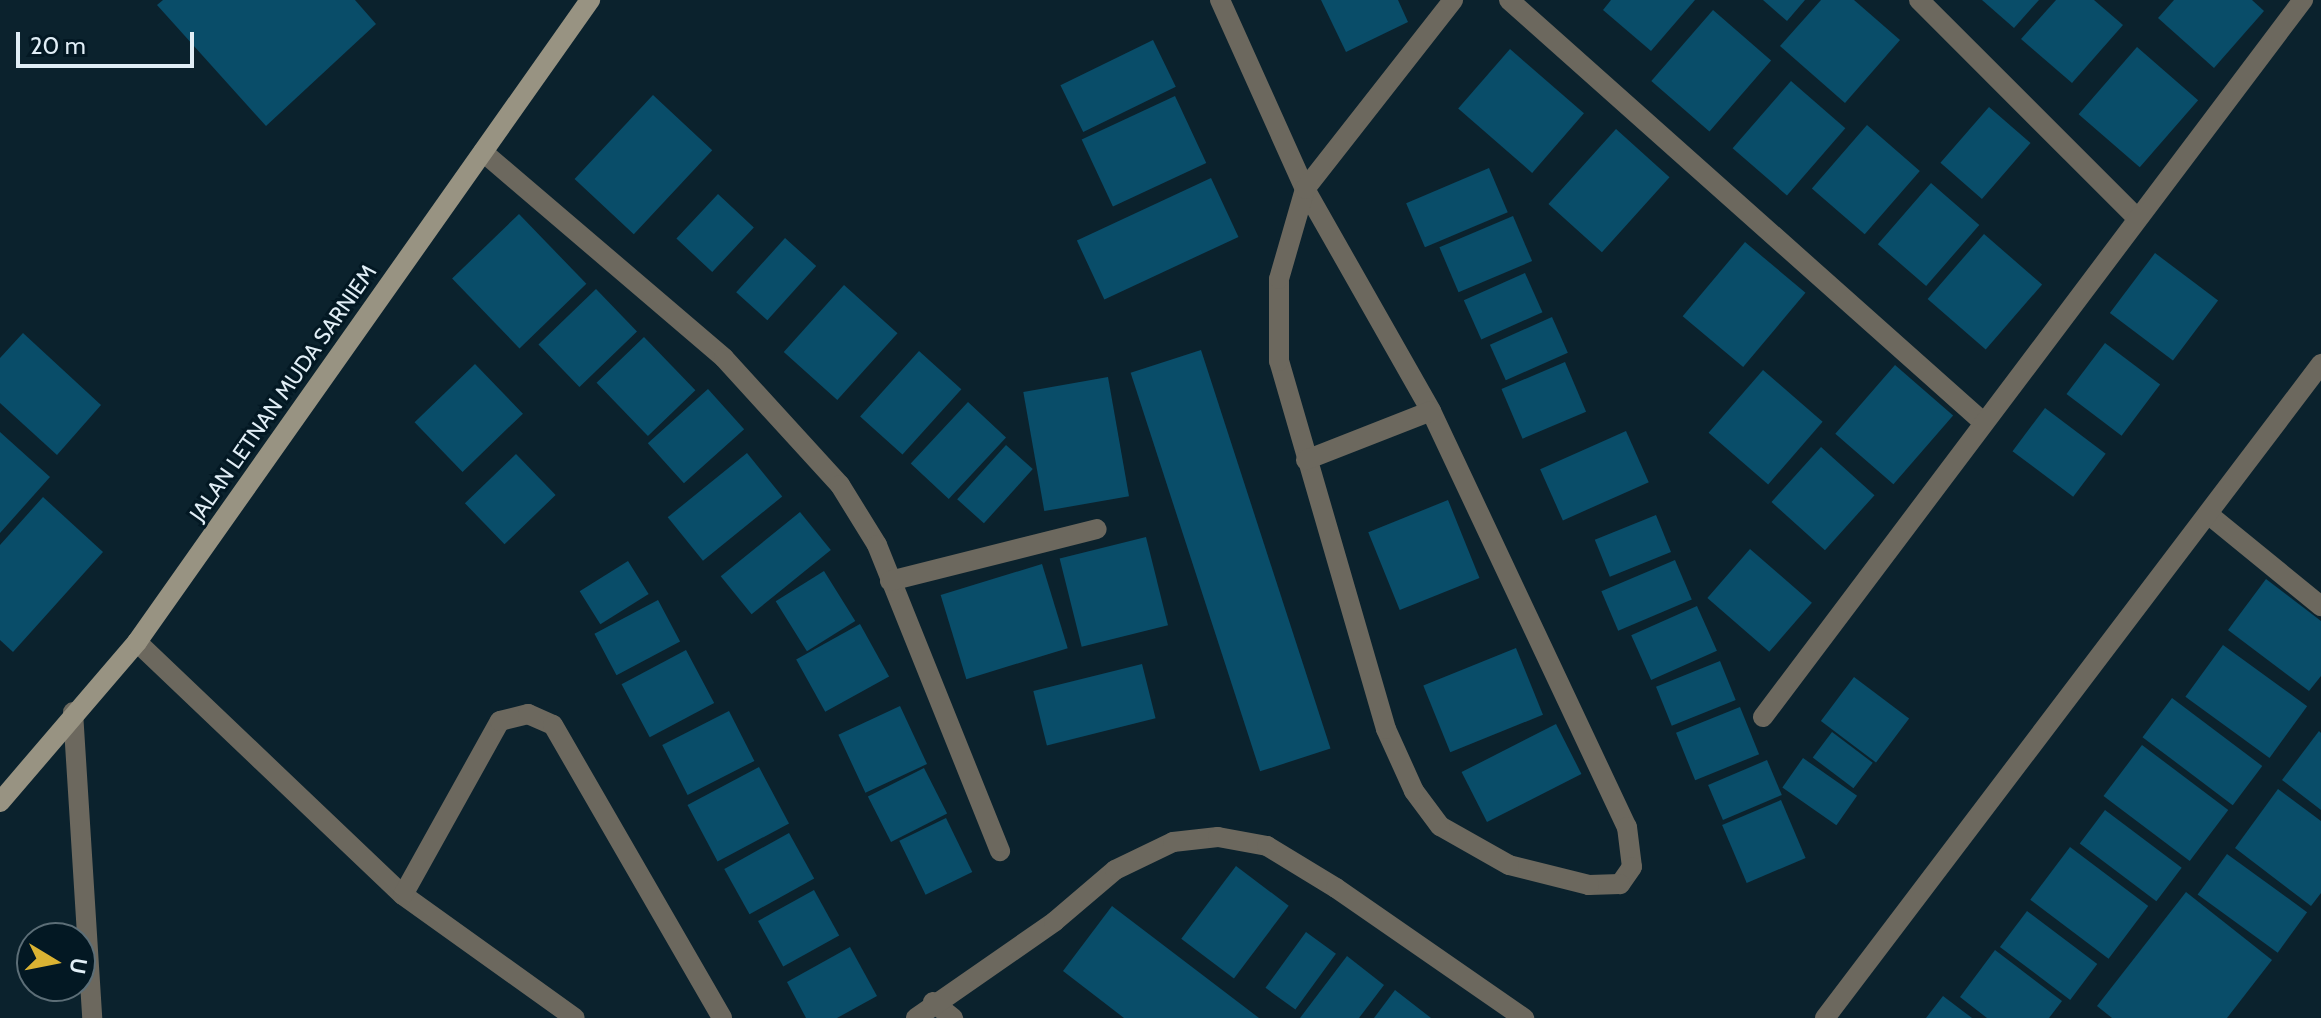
<!DOCTYPE html>
<style>
body{margin:0}
#map{position:relative;width:2321px;height:1018px;overflow:hidden;background:#0b222d;font-family:Cabin,sans-serif}
div>[style]{position:absolute}
.building>*{inset:0;background:#094d69;transform-origin:0 0}
.minor>*{height:20px;margin:-10px;padding:0 10px;transform-origin:10px;border-radius:10px;background:#6c685e}
.secondary>*{height:20px;margin:-10px;padding:0 10px;transform-origin:10px;border-radius:10px;background:#989382}
span{translate:-50% -50%;white-space:nowrap;text-align:center;line-height:1.15;-webkit-text-stroke:6px #031823;paint-order:stroke}
.street-label{font-size:22px;color:#e1eef6}
.north{position:absolute;left:16px;top:922px;width:80px;height:80px;box-sizing:border-box;background:#031823;border:2px solid #5c6e77;border-radius:50%;rotate:100deg;font-size:22px;font-weight:700;line-height:32px;text-align:center;color:#e1eef6}
.north::after{content:'';display:block;margin:auto;width:28px;height:36px;background:#dbb333;clip-path:polygon(50% 0,100% 100%,50% 72%,0 100%)}
.scale{position:absolute;left:16px;top:32px;width:178px;height:36px;box-sizing:border-box;border:4px solid #e1eef6;border-top:0;padding-left:10px;font-size:24px;line-height:28px;white-space:nowrap;color:#e1eef6;-webkit-text-stroke:6px #031823;paint-order:stroke}
</style>
<div id="map">
<div class="building">
<div style="clip-path:polygon(163px 0,355px 0,376px 24px,266px 126px,157px 5px)"></div>
<div style="clip-path:polygon(1321px 0,1398px 0,1408px 22px,1346px 52px)"></div>
<div style="clip-path:polygon(1611px 0,1695px 0,1651px 51px,1603px 10px)"></div>
<div style="clip-path:polygon(1763px 0,1805px 0,1787px 21px)"></div>
<div style="clip-path:polygon(1821px 0,1854px 0,1900px 40px,1845px 103px,1780px 46px)"></div>
<div style="clip-path:polygon(1982px 0,2039px 0,2014px 28px)"></div>
<div style="clip-path:polygon(2056px 0,2094px 0,2123px 25px,2072px 83px,2021px 39px)"></div>
<div style="clip-path:polygon(2174px 0,2252px 0,2264px 11px,2214px 68px,2158px 18px)"></div>
<div style="left:1713px;top:10px;width:77px;height:94px;rotate:41deg"></div>
<div style="left:1153px;top:40px;width:52px;height:103px;rotate:64deg"></div>
<div style="left:2137px;top:47px;width:81px;height:89px;rotate:41deg"></div>
<div style="left:1510px;top:49px;width:98px;height:79px;rotate:41deg"></div>
<div style="left:1791px;top:81px;width:72px;height:89px;rotate:41deg"></div>
<div style="left:653px;top:95px;width:81px;height:115px;rotate:43deg"></div>
<div style="left:1175px;top:96px;width:74px;height:103px;rotate:65deg"></div>
<div style="left:1989px;top:107px;width:55px;height:74px;rotate:41deg"></div>
<div style="left:1867px;top:125px;width:70px;height:84px;rotate:41deg"></div>
<div style="left:1616px;top:129px;width:72px;height:101px;rotate:42deg"></div>
<div style="left:1489px;top:168px;width:48px;height:90px;rotate:67deg"></div>
<div style="left:1211px;top:178px;width:65px;height:148px;rotate:65deg"></div>
<div style="left:1931px;top:183px;width:64px;height:81px;rotate:41deg"></div>
<div style="left:718px;top:194px;width:49px;height:61px;rotate:43deg"></div>
<div style="left:519px;top:214px;width:97px;height:93px;rotate:46deg"></div>
<div style="left:1513px;top:216px;width:49px;height:80px;rotate:67deg"></div>
<div style="left:1984px;top:234px;width:77px;height:86px;rotate:41deg"></div>
<div style="left:785px;top:238px;width:42px;height:73px;rotate:42deg"></div>
<div style="left:1745px;top:242px;width:79px;height:97px;rotate:40deg"></div>
<div style="left:2155px;top:253px;width:79px;height:75px;rotate:37deg"></div>
<div style="left:1525px;top:273px;width:43px;height:67px;rotate:66deg"></div>
<div style="left:844px;top:285px;width:72px;height:90px;rotate:42deg"></div>
<div style="left:596px;top:289px;width:59px;height:80px;rotate:46deg"></div>
<div style="left:1552px;top:317px;width:39px;height:68px;rotate:66deg"></div>
<div style="clip-path:polygon(23px 333px,101px 405px,57px 455px,0 403px,0 358px)"></div>
<div style="left:644px;top:337px;width:74px;height:66px;rotate:46deg"></div>
<div style="left:2105px;top:343px;width:69px;height:64px;rotate:37deg"></div>
<div style="left:1201px;top:350px;width:419px;height:74px;rotate:72deg"></div>
<div style="left:919px;top:351px;width:57px;height:88px;rotate:42deg"></div>
<div style="left:1565px;top:362px;width:54px;height:69px;rotate:67deg"></div>
<div style="left:475px;top:364px;width:69px;height:84px;rotate:46deg"></div>
<div style="left:1895px;top:365px;width:77px;height:91px;rotate:41deg"></div>
<div style="left:1763px;top:370px;width:79px;height:83px;rotate:41deg"></div>
<div style="left:1108px;top:377px;width:121px;height:86px;rotate:80deg"></div>
<div style="left:708px;top:389px;width:54px;height:81px;rotate:48deg"></div>
<div style="left:968px;top:402px;width:52px;height:84px;rotate:43deg"></div>
<div style="left:2045px;top:408px;width:76px;height:54px;rotate:37deg"></div>
<div style="left:1626px;top:431px;width:56px;height:94px;rotate:66deg"></div>
<div style="clip-path:polygon(0 432px,50px 477px,0 533px)"></div>
<div style="left:1006px;top:445px;width:36px;height:73px;rotate:42deg"></div>
<div style="left:1821px;top:447px;width:72px;height:74px;rotate:42deg"></div>
<div style="left:747px;top:453px;width:56px;height:102px;rotate:51deg"></div>
<div style="left:516px;top:454px;width:57px;height:71px;rotate:46deg"></div>
<div style="clip-path:polygon(43px 497px,103px 552px,13px 652px,0 640px,0 545px)"></div>
<div style="left:1448px;top:500px;width:84px;height:86px;rotate:68deg"></div>
<div style="left:800px;top:512px;width:49px;height:102px;rotate:51deg"></div>
<div style="left:1656px;top:515px;width:40px;height:66px;rotate:68deg"></div>
<div style="left:1146px;top:537px;width:91px;height:89px;rotate:76deg"></div>
<div style="left:1750px;top:549px;width:82px;height:65px;rotate:41deg"></div>
<div style="left:1675px;top:560px;width:43px;height:80px;rotate:67deg"></div>
<div style="left:628px;top:561px;width:39px;height:57px;rotate:58deg"></div>
<div style="left:1042px;top:564px;width:88px;height:106px;rotate:73deg"></div>
<div style="left:824px;top:571px;width:59px;height:57px;rotate:58deg"></div>
<div style="clip-path:polygon(2266px 579px,2321px 621px,2321px 676px,2309px 691px,2228px 630px)"></div>
<div style="left:658px;top:600px;width:47px;height:72px;rotate:62deg"></div>
<div style="left:1697px;top:606px;width:49px;height:72px;rotate:66deg"></div>
<div style="left:860px;top:624px;width:60px;height:73px;rotate:61deg"></div>
<div style="left:2223px;top:645px;width:104px;height:64px;rotate:36deg"></div>
<div style="left:1516px;top:648px;width:72px;height:100px;rotate:68deg"></div>
<div style="left:686px;top:650px;width:60px;height:73px;rotate:62deg"></div>
<div style="left:1720px;top:661px;width:42px;height:69px;rotate:68deg"></div>
<div style="left:1142px;top:664px;width:56px;height:112px;rotate:76deg"></div>
<div style="left:1854px;top:677px;width:69px;height:55px;rotate:37deg"></div>
<div style="left:2172px;top:698px;width:113px;height:49px;rotate:37deg"></div>
<div style="left:900px;top:706px;width:64px;height:68px;rotate:65deg"></div>
<div style="left:1740px;top:707px;width:51px;height:69px;rotate:68deg"></div>
<div style="left:729px;top:711px;width:56px;height:75px;rotate:63deg"></div>
<div style="left:1556px;top:724px;width:56px;height:106px;rotate:63deg"></div>
<div style="clip-path:polygon(2319px 731px,2321px 733px,2321px 810px,2282px 780px)"></div>
<div style="left:1832px;top:732px;width:51px;height:32px;rotate:37deg"></div>
<div style="left:2142px;top:745px;width:108px;height:64px;rotate:37deg"></div>
<div style="left:1803px;top:758px;width:66px;height:36px;rotate:35deg"></div>
<div style="left:1767px;top:760px;width:38px;height:64px;rotate:67deg"></div>
<div style="left:759px;top:767px;width:64px;height:81px;rotate:62deg"></div>
<div style="left:924px;top:768px;width:51px;height:63px;rotate:63deg"></div>
<div style="clip-path:polygon(2278px 789px,2321px 821px,2321px 893px,2311px 906px,2235px 848px)"></div>
<div style="left:1781px;top:800px;width:63px;height:64px;rotate:67deg"></div>
<div style="left:2105px;top:810px;width:96px;height:42px;rotate:37deg"></div>
<div style="left:946px;top:818px;width:60px;height:52px;rotate:64deg"></div>
<div style="left:789px;top:833px;width:52px;height:74px;rotate:61deg"></div>
<div style="left:2070px;top:847px;width:98px;height:66px;rotate:37deg"></div>
<div style="left:2227px;top:854px;width:99px;height:50px;rotate:36deg"></div>
<div style="left:1236px;top:866px;width:66px;height:91px;rotate:37deg"></div>
<div style="left:814px;top:890px;width:52px;height:64px;rotate:61deg"></div>
<div style="clip-path:polygon(2186px 892px,2272px 960px,2227px 1018px,2112px 1018px,2097px 1006px)"></div>
<div style="clip-path:polygon(1112px 906px,1259px 1018px,1124px 1018px,1063px 971px)"></div>
<div style="left:2027px;top:911px;width:88px;height:45px;rotate:37deg"></div>
<div style="left:1306px;top:932px;width:37px;height:69px;rotate:36deg"></div>
<div style="clip-path:polygon(850px 947px,877px 996px,837px 1018px,806px 1018px,787px 982px)"></div>
<div style="clip-path:polygon(1995px 950px,2062px 1001px,2049px 1018px,1987px 1018px,1960px 997px)"></div>
<div style="clip-path:polygon(1347px 956px,1384px 985px,1359px 1018px,1300px 1018px)"></div>
<div style="clip-path:polygon(1395px 990px,1431px 1018px,1374px 1018px)"></div>
<div style="clip-path:polygon(1943px 996px,1972px 1018px,1926px 1018px)"></div>
</div>
<div class="minor">
<div style="left:1220px;top:0;width:207px;rotate:65.8deg"></div>
<div style="left:1305px;top:189px;width:255px;rotate:60.4deg"></div>
<div style="left:1431px;top:411px;width:460px;rotate:64.8deg"></div>
<div style="left:1627px;top:827px;width:40px;rotate:82.9deg"></div>
<div style="left:1632px;top:867px;width:21px;rotate:125deg"></div>
<div style="left:1620px;top:884px;width:31px;rotate:178deg"></div>
<div style="left:1589px;top:885px;width:82px;rotate:-166deg"></div>
<div style="left:1509px;top:865px;width:79px;rotate:-150.5deg"></div>
<div style="left:1440px;top:826px;width:44px;rotate:-126.6deg"></div>
<div style="left:1414px;top:791px;width:68px;rotate:-114.3deg"></div>
<div style="left:1386px;top:729px;width:383px;rotate:-106.2deg"></div>
<div style="left:1279px;top:361px;width:82px;rotate:-90deg"></div>
<div style="left:1279px;top:279px;width:94px;rotate:-73.9deg"></div>
<div style="left:1305px;top:189px;width:240px;rotate:-51.9deg"></div>
<div style="left:1509px;top:0;width:635px;rotate:41.68deg"></div>
<div style="left:1919px;top:0;width:305px;rotate:45deg"></div>
<div style="left:483px;top:152px;width:317px;rotate:40.5deg"></div>
<div style="left:724px;top:358px;width:172px;rotate:47.6deg"></div>
<div style="left:840px;top:485px;width:70px;rotate:58.3deg"></div>
<div style="left:877px;top:545px;width:330px;rotate:68.1deg"></div>
<div style="left:1306px;top:460px;width:134px;rotate:-21.4deg"></div>
<div style="left:2208px;top:514px;width:146px;rotate:39.2deg"></div>
<div style="left:890px;top:581px;width:213px;rotate:-14.1deg"></div>
<div style="left:137px;top:642px;width:367px;rotate:43.6deg"></div>
<div style="left:403px;top:895px;width:211px;rotate:35.6deg"></div>
<div style="left:73px;top:712px;width:307px;rotate:86.4deg"></div>
<div style="left:1763px;top:717px;width:898px;rotate:-53.02deg"></div>
<div style="left:403px;top:895px;width:199px;rotate:-60.9deg"></div>
<div style="left:500px;top:721px;width:29px;rotate:-14deg"></div>
<div style="left:528px;top:714px;width:27px;rotate:24deg"></div>
<div style="left:553px;top:725px;width:338px;rotate:60deg"></div>
<div style="left:933px;top:1002px;width:26px;rotate:39deg"></div>
<div style="left:916px;top:1018px;width:168px;rotate:-34.8deg"></div>
<div style="left:1054px;top:922px;width:80px;rotate:-40.4deg"></div>
<div style="left:1115px;top:870px;width:64px;rotate:-25.8deg"></div>
<div style="left:1173px;top:842px;width:45px;rotate:-6.3deg"></div>
<div style="left:1218px;top:837px;width:50px;rotate:10.4deg"></div>
<div style="left:1267px;top:846px;width:81px;rotate:31.3deg"></div>
<div style="left:1336px;top:888px;width:229px;rotate:34.7deg"></div>
<div style="left:1825px;top:1018px;width:821px;rotate:-52.82deg"></div>
</div>
<div class="secondary">
<div style="left:0;top:802px;width:211px;rotate:-49.4deg"></div>
<div style="left:137px;top:642px;width:786px;rotate:-54.79deg"></div>
</div>
<div class="street-label">
<span style="left:283px;top:393px;rotate:-55deg">JALAN LETNAN MUDA SARNIEM</span>
</div>
<div class="north">U</div>
<div class="scale">20 m</div>
</div>
